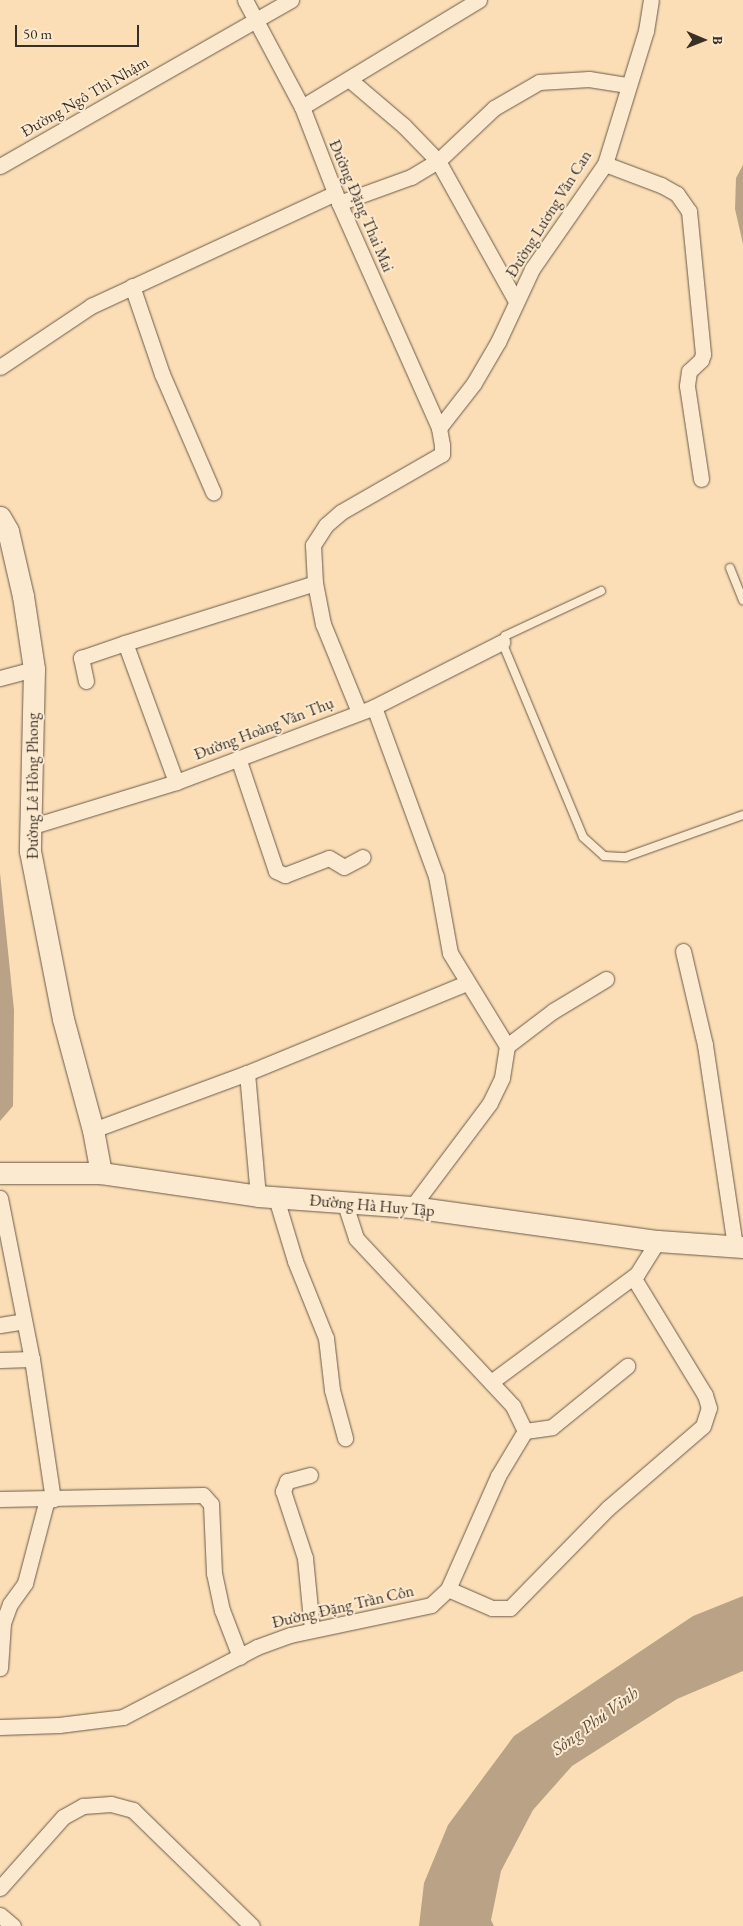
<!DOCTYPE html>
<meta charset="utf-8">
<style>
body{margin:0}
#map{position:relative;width:743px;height:1926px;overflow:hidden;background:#fbdeb6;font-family:"EB Garamond",serif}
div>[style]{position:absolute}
.water>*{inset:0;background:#b9a285}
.roads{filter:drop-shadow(0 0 1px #6a5b49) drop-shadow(0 0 1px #6a5b49)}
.service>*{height:8px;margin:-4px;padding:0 4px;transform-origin:4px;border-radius:4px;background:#fcead0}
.minor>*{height:15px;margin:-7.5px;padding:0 7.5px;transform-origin:7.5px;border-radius:7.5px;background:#fcead0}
.secondary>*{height:21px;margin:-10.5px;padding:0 10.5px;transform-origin:10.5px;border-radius:10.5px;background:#fcead0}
span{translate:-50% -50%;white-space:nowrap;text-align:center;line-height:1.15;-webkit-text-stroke:4px #fcead0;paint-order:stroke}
.street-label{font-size:16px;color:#392f25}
.water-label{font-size:18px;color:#594c3d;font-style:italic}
.north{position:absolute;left:678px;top:15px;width:50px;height:50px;-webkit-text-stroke:4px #fcead0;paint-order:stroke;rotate:91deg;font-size:14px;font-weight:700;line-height:20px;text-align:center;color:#392f25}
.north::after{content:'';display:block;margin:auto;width:18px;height:22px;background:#392f25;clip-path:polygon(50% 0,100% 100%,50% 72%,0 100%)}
.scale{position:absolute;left:15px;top:25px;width:124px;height:22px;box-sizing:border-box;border:2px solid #392f25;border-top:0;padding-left:6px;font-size:15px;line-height:18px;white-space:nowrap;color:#392f25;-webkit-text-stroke:4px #fcead0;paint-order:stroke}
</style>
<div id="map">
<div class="water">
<div style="clip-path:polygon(743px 165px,743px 244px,735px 209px,736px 178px)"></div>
<div style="clip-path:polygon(0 873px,14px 1010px,13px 1106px,0 1121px)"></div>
<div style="clip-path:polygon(743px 1596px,743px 1671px,677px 1699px,572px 1766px,533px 1810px,501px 1871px,491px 1920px,494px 1926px,419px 1926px,424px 1883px,448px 1825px,514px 1736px,693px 1616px)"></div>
</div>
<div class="roads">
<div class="service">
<div style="left:730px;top:568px;width:35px;rotate:68deg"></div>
<div style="left:601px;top:591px;width:106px;rotate:154.9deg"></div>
<div style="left:505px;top:636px;width:7px;rotate:117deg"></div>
<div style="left:502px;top:642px;width:211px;rotate:67.4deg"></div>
<div style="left:583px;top:837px;width:28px;rotate:42deg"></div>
<div style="left:604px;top:856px;width:22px;rotate:3deg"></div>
<div style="left:626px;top:857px;width:124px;rotate:-19.7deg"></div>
</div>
<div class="minor">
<div style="left:245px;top:0;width:121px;rotate:62deg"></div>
<div style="left:302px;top:107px;width:103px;rotate:68.9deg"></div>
<div style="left:339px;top:203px;width:246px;rotate:66deg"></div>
<div style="left:439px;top:428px;width:17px;rotate:80deg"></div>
<div style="left:442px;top:445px;width:9px;rotate:90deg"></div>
<div style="left:442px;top:454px;width:116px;rotate:150.1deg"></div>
<div style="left:341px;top:512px;width:20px;rotate:139deg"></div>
<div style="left:326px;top:525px;width:24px;rotate:123deg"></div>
<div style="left:313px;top:545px;width:38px;rotate:87deg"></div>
<div style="left:315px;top:583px;width:42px;rotate:79deg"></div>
<div style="left:323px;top:624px;width:95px;rotate:67.8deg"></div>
<div style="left:350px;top:80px;width:71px;rotate:40.4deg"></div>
<div style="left:404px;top:126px;width:49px;rotate:45.8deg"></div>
<div style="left:438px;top:161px;width:160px;rotate:60.9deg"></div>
<div style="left:302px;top:107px;width:207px;rotate:-31.2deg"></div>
<div style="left:605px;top:164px;width:60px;rotate:20.6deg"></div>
<div style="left:661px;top:185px;width:18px;rotate:29deg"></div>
<div style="left:677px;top:194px;width:21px;rotate:55deg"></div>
<div style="left:689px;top:211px;width:144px;rotate:84.4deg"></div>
<div style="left:703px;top:354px;width:6px;rotate:108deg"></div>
<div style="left:701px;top:360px;width:16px;rotate:137deg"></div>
<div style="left:689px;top:371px;width:15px;rotate:98deg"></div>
<div style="left:687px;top:386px;width:94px;rotate:81.4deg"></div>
<div style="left:0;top:166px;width:335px;rotate:-29.7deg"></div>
<div style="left:339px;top:203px;width:77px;rotate:-19.9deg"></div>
<div style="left:411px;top:177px;width:31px;rotate:-31deg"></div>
<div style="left:438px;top:161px;width:77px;rotate:-43.4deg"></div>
<div style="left:494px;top:108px;width:52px;rotate:-30deg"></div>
<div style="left:539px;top:82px;width:50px;rotate:-3.4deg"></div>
<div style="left:589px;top:79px;width:39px;rotate:9deg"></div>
<div style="left:132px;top:286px;width:93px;rotate:71.2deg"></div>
<div style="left:162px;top:374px;width:129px;rotate:66.6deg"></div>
<div style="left:0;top:367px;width:110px;rotate:-33.8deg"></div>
<div style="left:91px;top:306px;width:269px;rotate:-24.8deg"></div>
<div style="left:439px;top:428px;width:57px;rotate:-52.1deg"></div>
<div style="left:474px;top:383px;width:48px;rotate:-59.7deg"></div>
<div style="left:498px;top:342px;width:81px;rotate:-65deg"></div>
<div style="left:532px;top:269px;width:128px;rotate:-55.2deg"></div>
<div style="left:605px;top:164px;width:139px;rotate:-72.9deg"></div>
<div style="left:646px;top:31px;width:31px;rotate:-81deg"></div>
<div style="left:0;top:678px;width:35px;rotate:-15deg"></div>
<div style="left:86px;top:681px;width:24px;rotate:-102deg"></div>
<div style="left:81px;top:658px;width:46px;rotate:-18.8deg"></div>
<div style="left:374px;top:707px;width:180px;rotate:69.9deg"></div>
<div style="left:436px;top:876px;width:78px;rotate:79.7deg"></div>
<div style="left:450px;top:953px;width:109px;rotate:58.5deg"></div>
<div style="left:507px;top:1046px;width:32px;rotate:99deg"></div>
<div style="left:502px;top:1078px;width:28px;rotate:116deg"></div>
<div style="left:490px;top:1103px;width:130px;rotate:126.9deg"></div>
<div style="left:238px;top:758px;width:119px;rotate:71.4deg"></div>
<div style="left:276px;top:871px;width:10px;rotate:24deg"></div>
<div style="left:285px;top:875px;width:47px;rotate:-21.1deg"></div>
<div style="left:329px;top:858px;width:17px;rotate:31deg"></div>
<div style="left:344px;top:867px;width:21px;rotate:-28deg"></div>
<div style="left:176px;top:782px;width:148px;rotate:-110.1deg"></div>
<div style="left:125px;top:643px;width:199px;rotate:-17.5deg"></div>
<div style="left:30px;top:827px;width:153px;rotate:-17.1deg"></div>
<div style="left:176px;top:782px;width:212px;rotate:-20.7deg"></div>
<div style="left:374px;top:707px;width:144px;rotate:-26.9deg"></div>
<div style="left:683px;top:951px;width:97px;rotate:76.8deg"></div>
<div style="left:705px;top:1045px;width:203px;rotate:81.5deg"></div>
<div style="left:507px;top:1046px;width:58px;rotate:-37.3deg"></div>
<div style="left:553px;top:1011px;width:62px;rotate:-31.1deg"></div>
<div style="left:247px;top:1073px;width:123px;rotate:84.9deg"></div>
<div style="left:93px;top:1130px;width:164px;rotate:-20.3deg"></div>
<div style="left:247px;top:1073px;width:237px;rotate:-22.3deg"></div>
<div style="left:0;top:1198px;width:164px;rotate:78.8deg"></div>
<div style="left:32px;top:1359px;width:142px;rotate:81.5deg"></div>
<div style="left:276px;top:1198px;width:66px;rotate:73.2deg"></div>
<div style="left:295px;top:1261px;width:83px;rotate:68.1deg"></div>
<div style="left:326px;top:1338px;width:52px;rotate:83.4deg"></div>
<div style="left:332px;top:1390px;width:50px;rotate:74.8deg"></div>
<div style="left:0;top:1325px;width:24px;rotate:-9deg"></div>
<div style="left:0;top:1360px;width:32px;rotate:-2deg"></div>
<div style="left:491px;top:1382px;width:182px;rotate:-36.5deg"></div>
<div style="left:637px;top:1274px;width:39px;rotate:-58deg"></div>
<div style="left:525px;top:1431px;width:27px;rotate:-8deg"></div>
<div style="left:552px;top:1427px;width:97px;rotate:-39.1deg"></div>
<div style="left:310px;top:1475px;width:24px;rotate:165deg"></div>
<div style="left:287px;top:1481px;width:11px;rotate:112deg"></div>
<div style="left:283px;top:1491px;width:71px;rotate:71.8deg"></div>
<div style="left:305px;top:1558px;width:72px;rotate:84.4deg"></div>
<div style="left:0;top:1499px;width:203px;rotate:-1.1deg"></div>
<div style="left:203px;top:1495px;width:12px;rotate:48deg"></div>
<div style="left:211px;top:1504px;width:69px;rotate:87.5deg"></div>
<div style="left:214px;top:1573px;width:38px;rotate:78deg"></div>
<div style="left:222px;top:1610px;width:50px;rotate:69deg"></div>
<div style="left:448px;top:1589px;width:48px;rotate:23.4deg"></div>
<div style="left:492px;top:1608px;width:18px"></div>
<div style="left:510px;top:1608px;width:140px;rotate:-45.6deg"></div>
<div style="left:608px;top:1508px;width:125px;rotate:-40.8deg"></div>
<div style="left:703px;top:1426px;width:19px;rotate:-72deg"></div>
<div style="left:709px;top:1408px;width:14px;rotate:-107deg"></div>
<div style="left:705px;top:1395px;width:138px;rotate:-121.4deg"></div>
<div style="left:0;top:1668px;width:45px;rotate:-86.2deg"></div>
<div style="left:3px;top:1623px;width:20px;rotate:-70deg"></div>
<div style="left:10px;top:1604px;width:26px;rotate:-54deg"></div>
<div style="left:25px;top:1583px;width:87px;rotate:-75.3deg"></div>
<div style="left:0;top:1727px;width:59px;rotate:-1.9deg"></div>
<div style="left:59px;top:1725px;width:64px;rotate:-7.1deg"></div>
<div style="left:123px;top:1717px;width:151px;rotate:-27.6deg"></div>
<div style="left:257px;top:1647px;width:35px;rotate:-20deg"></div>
<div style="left:290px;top:1635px;width:144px;rotate:-12deg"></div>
<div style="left:431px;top:1605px;width:23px;rotate:-43deg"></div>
<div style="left:448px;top:1589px;width:124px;rotate:-66.1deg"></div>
<div style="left:498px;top:1476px;width:52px;rotate:-59deg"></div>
<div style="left:525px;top:1431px;width:28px;rotate:-116deg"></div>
<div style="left:513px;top:1406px;width:230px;rotate:-133.1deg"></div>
<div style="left:356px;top:1238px;width:35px;rotate:-108deg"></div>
<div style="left:0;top:1888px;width:95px;rotate:-48.4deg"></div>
<div style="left:63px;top:1817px;width:23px;rotate:-29deg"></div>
<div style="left:83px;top:1806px;width:28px;rotate:-4deg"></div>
<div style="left:111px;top:1804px;width:23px;rotate:15deg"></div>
<div style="left:133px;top:1810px;width:166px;rotate:44.3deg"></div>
<div style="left:0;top:1915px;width:17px;rotate:40deg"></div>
</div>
<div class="secondary">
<div style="left:0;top:517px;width:16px;rotate:60deg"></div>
<div style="left:8px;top:531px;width:67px;rotate:77deg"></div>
<div style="left:23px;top:596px;width:74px;rotate:81.4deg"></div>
<div style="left:34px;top:669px;width:182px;rotate:91.3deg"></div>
<div style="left:30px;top:851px;width:171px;rotate:78.9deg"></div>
<div style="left:63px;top:1019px;width:115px;rotate:74.9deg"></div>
<div style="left:93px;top:1130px;width:44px;rotate:79.5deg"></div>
<div style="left:0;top:1173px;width:101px"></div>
<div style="left:101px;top:1173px;width:159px;rotate:8.3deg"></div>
<div style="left:258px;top:1196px;width:154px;rotate:4.1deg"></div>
<div style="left:412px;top:1207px;width:248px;rotate:7.9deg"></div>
<div style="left:658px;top:1241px;width:85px;rotate:4deg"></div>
</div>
</div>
<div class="street-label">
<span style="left:85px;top:97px;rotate:-30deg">Đường Ngô Thì Nhậm</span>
<span style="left:361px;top:206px;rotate:67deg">Đường Đặng Thai Mai</span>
<span style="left:549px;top:214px;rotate:-58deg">Đường Lương Văn Can</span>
<span style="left:264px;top:729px;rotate:-21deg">Đường Hoàng Văn Thụ</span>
<span style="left:33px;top:786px;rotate:-90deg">Đường Lê Hồng Phong</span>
<span style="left:372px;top:1206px;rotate:5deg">Đường Hà Huy Tập</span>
<span style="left:343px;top:1607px;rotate:-13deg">Đường Đặng Trần Côn</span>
</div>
<div class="water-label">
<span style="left:595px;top:1721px;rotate:-36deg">Sông Phú Vinh</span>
</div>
<div class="north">B</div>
<div class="scale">50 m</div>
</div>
